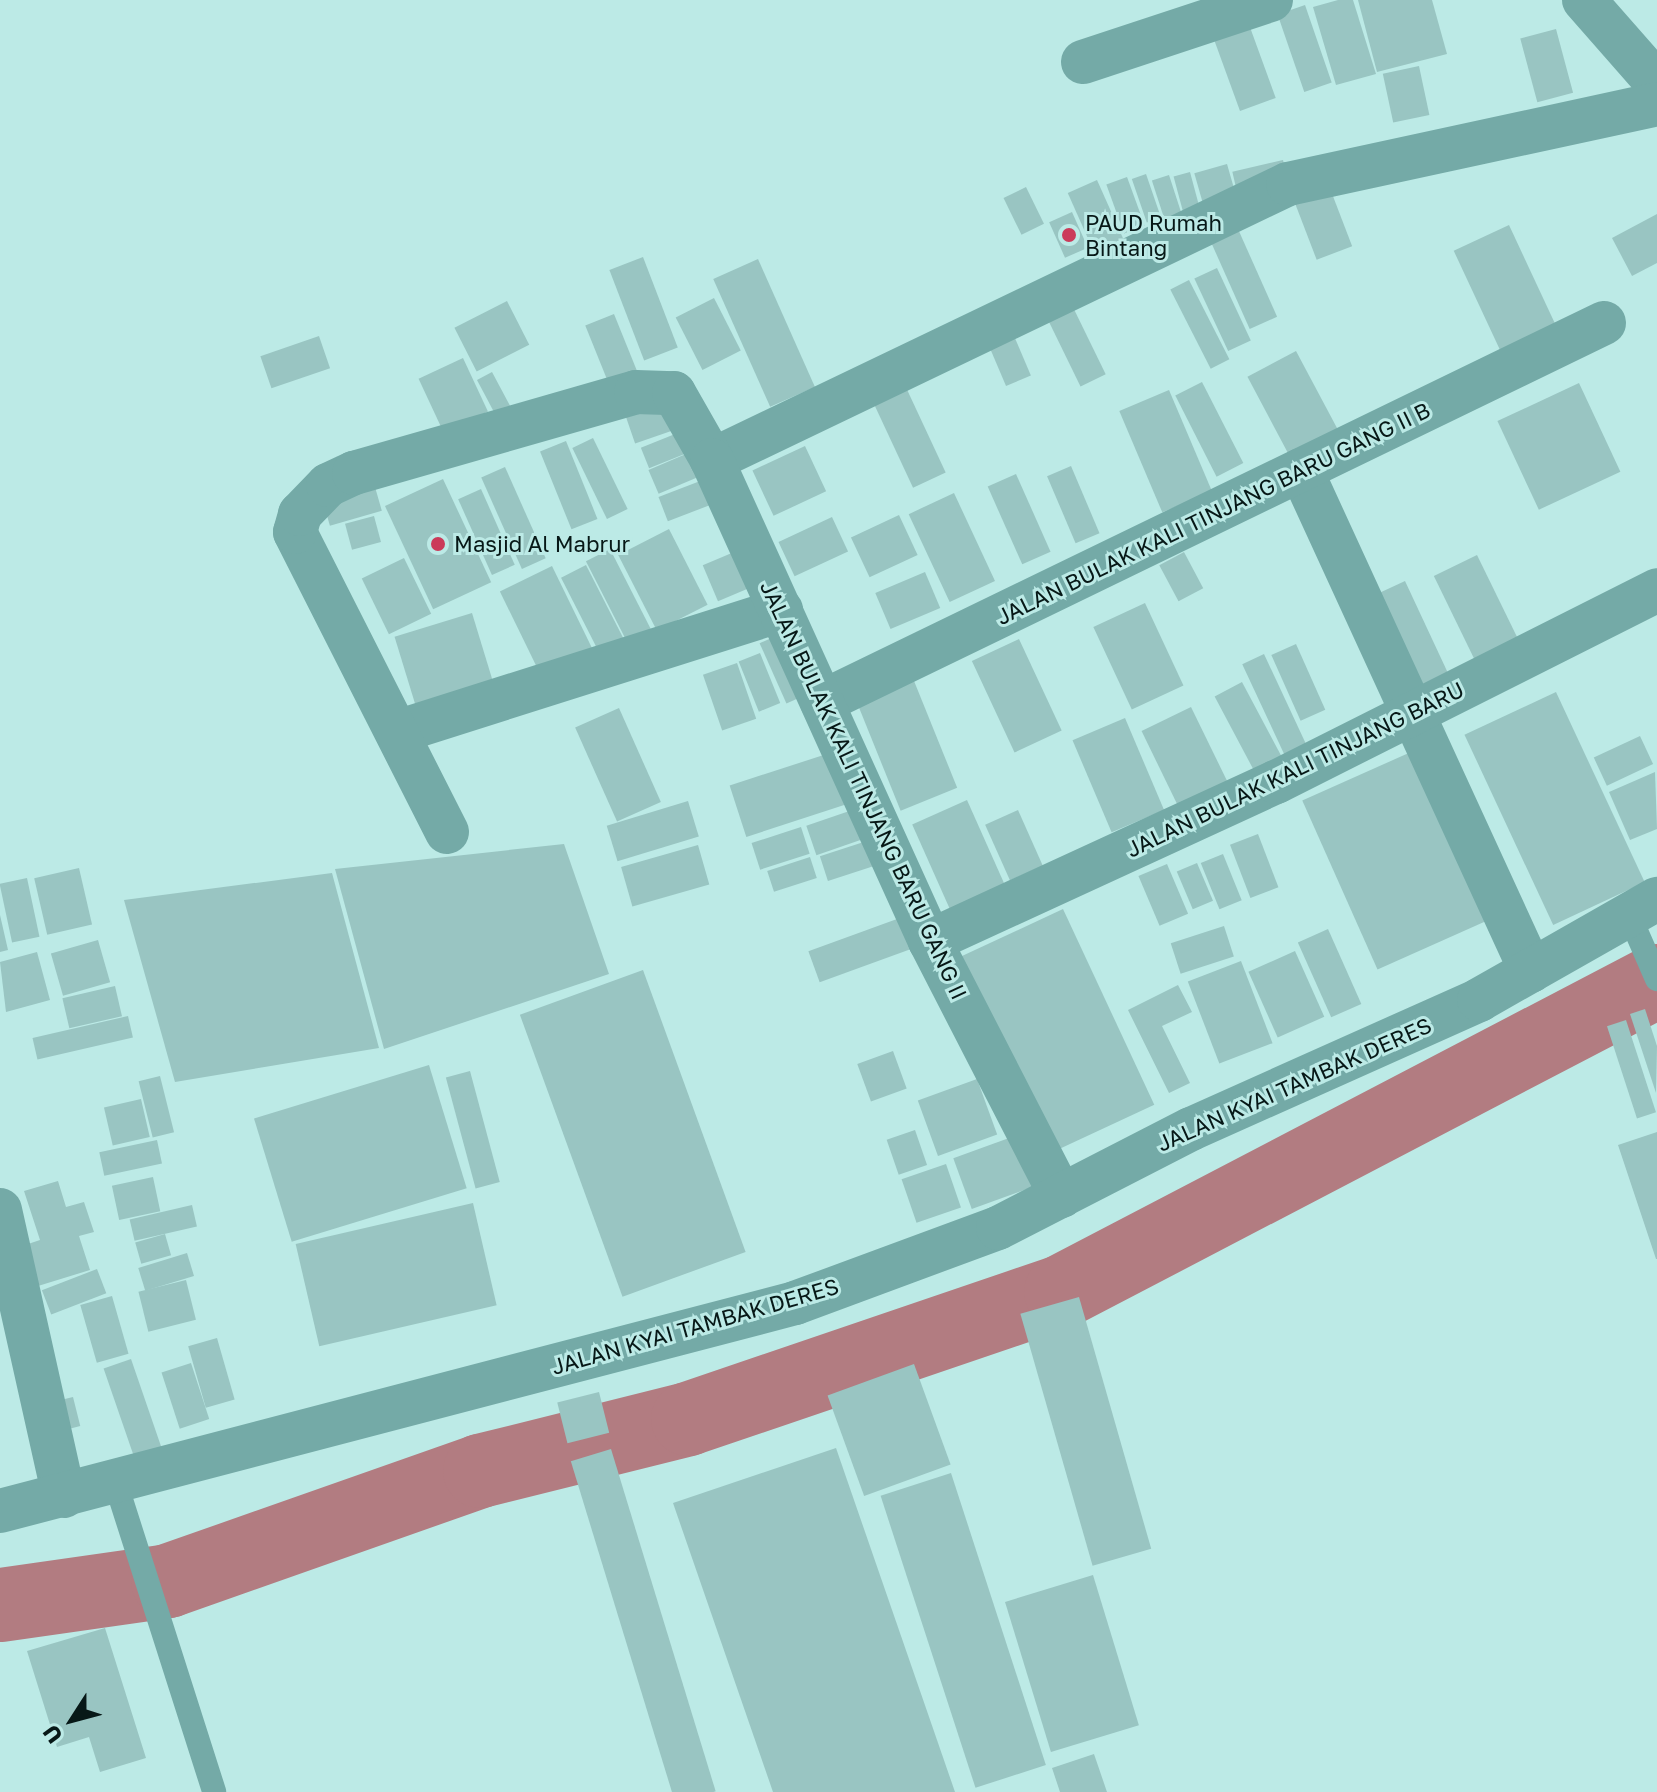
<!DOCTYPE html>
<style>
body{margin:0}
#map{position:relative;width:1657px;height:1792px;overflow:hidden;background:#bceae6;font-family:"Golos Text",sans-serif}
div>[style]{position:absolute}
.river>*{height:74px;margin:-37px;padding:0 37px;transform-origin:37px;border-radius:37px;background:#b27c81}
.building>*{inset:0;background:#99c5c2;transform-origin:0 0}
.service>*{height:24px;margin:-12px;padding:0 12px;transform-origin:12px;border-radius:12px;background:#74aaa7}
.minor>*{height:44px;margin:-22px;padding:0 22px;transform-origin:22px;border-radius:22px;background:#74aaa7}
.dots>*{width:22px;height:22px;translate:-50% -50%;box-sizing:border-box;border:4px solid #bceae6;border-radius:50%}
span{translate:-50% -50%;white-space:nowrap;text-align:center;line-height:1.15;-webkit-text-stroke:6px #bceae6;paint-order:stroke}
.poi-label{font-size:22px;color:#071817}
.left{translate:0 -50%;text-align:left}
.street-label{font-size:22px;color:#071817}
.north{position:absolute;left:32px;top:1680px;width:80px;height:80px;-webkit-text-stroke:6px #bceae6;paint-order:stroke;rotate:234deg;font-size:22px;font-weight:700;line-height:32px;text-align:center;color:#071817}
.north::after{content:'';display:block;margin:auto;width:28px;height:36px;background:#071817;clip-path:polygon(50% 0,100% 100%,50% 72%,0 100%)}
</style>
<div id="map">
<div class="river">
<div style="left:0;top:1605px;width:170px;rotate:-8.1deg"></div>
<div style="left:168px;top:1581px;width:331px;rotate:-19.4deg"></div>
<div style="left:480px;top:1471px;width:214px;rotate:-14deg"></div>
<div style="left:688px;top:1419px;width:394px;rotate:-18.8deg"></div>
<div style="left:1061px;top:1292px;width:672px;rotate:-27.56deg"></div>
</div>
<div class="building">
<div style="clip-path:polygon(1338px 0,1353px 0,1376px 74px,1336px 85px,1313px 7px)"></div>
<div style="clip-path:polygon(1358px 0,1432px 0,1447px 54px,1377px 72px)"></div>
<div style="left:1305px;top:5px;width:82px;height:29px;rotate:71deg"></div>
<div style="left:1247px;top:19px;width:84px;height:38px;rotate:70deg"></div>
<div style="left:1556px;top:29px;width:66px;height:37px;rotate:75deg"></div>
<div style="left:1419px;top:66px;width:50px;height:37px;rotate:78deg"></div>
<div style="left:1283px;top:160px;width:17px;height:52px;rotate:77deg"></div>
<div style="left:1227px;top:164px;width:32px;height:34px;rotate:74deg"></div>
<div style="left:1190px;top:172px;width:42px;height:17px;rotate:75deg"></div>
<div style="left:1146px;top:174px;width:46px;height:15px;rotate:71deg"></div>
<div style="left:1169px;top:175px;width:42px;height:18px;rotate:72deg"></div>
<div style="left:1127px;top:177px;width:52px;height:22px;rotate:70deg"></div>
<div style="left:1326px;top:178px;width:73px;height:38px;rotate:69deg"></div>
<div style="left:1097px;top:180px;width:68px;height:32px;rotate:66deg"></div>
<div style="left:1026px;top:187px;width:41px;height:25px;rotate:64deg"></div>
<div style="left:1072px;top:212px;width:39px;height:25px;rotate:66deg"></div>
<div style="clip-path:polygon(1657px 214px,1657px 263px,1632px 276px,1612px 238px)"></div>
<div style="left:1234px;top:220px;width:106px;height:30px;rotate:66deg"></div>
<div style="left:1509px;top:225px;width:114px;height:61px;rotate:65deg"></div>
<div style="left:643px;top:257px;width:97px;height:36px;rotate:69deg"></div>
<div style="left:758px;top:259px;width:140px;height:49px;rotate:66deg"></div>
<div style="left:1217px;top:268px;width:80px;height:25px;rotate:65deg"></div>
<div style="left:1189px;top:280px;width:89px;height:21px;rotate:63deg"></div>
<div style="left:1068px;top:297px;width:86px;height:28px;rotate:64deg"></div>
<div style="left:714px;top:298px;width:59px;height:43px;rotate:63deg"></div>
<div style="left:507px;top:301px;width:49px;height:59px;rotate:63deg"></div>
<div style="left:614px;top:314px;width:62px;height:31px;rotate:68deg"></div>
<div style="left:1009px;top:324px;width:56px;height:27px;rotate:67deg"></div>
<div style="left:319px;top:336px;width:34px;height:62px;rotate:71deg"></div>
<div style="left:1296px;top:351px;width:93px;height:55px;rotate:62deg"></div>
<div style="left:463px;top:358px;width:59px;height:49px;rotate:65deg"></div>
<div style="left:492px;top:372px;width:50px;height:17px;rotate:62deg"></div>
<div style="left:903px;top:381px;width:101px;height:36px;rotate:65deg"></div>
<div style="left:1202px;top:382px;width:91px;height:30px;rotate:63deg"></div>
<div style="left:1579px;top:383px;width:98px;height:90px;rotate:65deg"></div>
<div style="left:1169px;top:390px;width:110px;height:54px;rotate:67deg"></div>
<div style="left:678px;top:399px;width:28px;height:55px;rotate:71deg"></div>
<div style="left:690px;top:428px;width:22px;height:53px;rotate:68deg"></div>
<div style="left:593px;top:438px;width:79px;height:23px;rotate:64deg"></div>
<div style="left:566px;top:441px;width:84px;height:28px;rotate:68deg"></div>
<div style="left:805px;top:446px;width:50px;height:58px;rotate:65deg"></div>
<div style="left:700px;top:448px;width:26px;height:56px;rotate:67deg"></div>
<div style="left:1071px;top:466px;width:73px;height:26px;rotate:67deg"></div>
<div style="left:505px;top:467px;width:100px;height:26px;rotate:66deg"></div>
<div style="left:1016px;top:474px;width:85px;height:31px;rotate:66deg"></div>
<div style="left:708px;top:478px;width:26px;height:53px;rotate:69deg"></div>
<div style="left:443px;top:479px;width:114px;height:64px;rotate:65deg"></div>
<div style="left:373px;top:480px;width:32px;height:54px;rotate:74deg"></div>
<div style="left:481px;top:489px;width:83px;height:25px;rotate:66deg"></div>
<div style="left:954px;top:493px;width:97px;height:50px;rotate:65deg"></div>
<div style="left:899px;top:515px;width:44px;height:53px;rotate:65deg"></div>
<div style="left:374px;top:516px;width:27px;height:30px;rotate:75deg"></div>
<div style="left:832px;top:517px;width:38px;height:59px;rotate:65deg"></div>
<div style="left:669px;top:529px;width:85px;height:57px;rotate:63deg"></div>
<div style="left:746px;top:547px;width:39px;height:47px;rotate:67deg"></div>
<div style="left:610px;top:549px;width:103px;height:27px;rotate:63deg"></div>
<div style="left:1184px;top:552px;width:41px;height:28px;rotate:62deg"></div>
<div style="left:1477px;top:555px;width:105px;height:48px;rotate:64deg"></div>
<div style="left:404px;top:558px;width:62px;height:47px;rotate:64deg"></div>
<div style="left:586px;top:565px;width:89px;height:28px;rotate:63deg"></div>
<div style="left:552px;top:566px;width:97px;height:58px;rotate:64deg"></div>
<div style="left:925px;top:572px;width:39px;height:54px;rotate:67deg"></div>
<div style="left:1405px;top:581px;width:114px;height:41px;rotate:65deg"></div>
<div style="left:1145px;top:603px;width:91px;height:57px;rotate:65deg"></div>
<div style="left:472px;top:613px;width:77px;height:81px;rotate:73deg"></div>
<div style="left:787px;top:631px;width:66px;height:30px;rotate:66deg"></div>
<div style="left:1019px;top:639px;width:101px;height:52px;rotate:65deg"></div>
<div style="left:1296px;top:644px;width:72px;height:27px;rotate:66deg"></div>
<div style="left:760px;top:653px;width:54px;height:23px;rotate:68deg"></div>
<div style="left:1264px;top:654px;width:101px;height:24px;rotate:65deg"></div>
<div style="left:737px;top:663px;width:59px;height:36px;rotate:71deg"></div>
<div style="left:910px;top:671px;width:126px;height:61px;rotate:68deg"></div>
<div style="left:1242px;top:682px;width:90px;height:31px;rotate:62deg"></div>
<div style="left:1556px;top:692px;width:210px;height:101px;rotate:65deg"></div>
<div style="left:1191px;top:707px;width:96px;height:55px;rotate:64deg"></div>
<div style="left:619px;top:708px;width:103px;height:48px;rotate:66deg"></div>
<div style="left:1125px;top:718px;width:100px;height:57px;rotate:67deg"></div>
<div style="left:1640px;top:736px;width:31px;height:51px;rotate:65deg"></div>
<div style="left:839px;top:750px;width:54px;height:115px;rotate:72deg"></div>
<div style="left:1411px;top:752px;width:185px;height:119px;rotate:66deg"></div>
<div style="clip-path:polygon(1655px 772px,1657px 829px,1630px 840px,1609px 792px)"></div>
<div style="left:967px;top:800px;width:95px;height:60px;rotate:66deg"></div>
<div style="left:688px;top:801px;width:37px;height:85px;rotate:73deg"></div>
<div style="left:864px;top:806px;width:31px;height:61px;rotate:71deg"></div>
<div style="left:1018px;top:810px;width:61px;height:36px;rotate:66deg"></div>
<div style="left:801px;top:827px;width:28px;height:52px;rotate:72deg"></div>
<div style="left:1258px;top:834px;width:57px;height:30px;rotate:69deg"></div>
<div style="left:876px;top:838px;width:26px;height:59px;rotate:72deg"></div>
<div style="clip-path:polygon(564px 844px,609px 974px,384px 1049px,335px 869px)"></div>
<div style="left:698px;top:845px;width:41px;height:80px;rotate:74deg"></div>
<div style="left:1223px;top:854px;width:50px;height:24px;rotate:68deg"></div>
<div style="left:810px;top:857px;width:22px;height:45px;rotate:72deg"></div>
<div style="left:1197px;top:863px;width:41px;height:22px;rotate:67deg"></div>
<div style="left:1167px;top:864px;width:54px;height:31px;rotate:67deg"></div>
<div style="left:79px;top:868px;width:58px;height:46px;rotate:77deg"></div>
<div style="clip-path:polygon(332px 873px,379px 1048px,175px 1082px,124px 900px)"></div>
<div style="left:27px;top:878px;width:60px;height:28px;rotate:78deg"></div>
<div style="left:1063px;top:909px;width:216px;height:112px;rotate:65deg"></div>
<div style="clip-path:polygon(0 915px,8px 950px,0 952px)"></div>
<div style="left:908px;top:915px;width:33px;height:106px;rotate:70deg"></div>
<div style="left:1224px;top:926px;width:32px;height:56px;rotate:72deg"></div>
<div style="left:1328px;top:929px;width:82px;height:33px;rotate:66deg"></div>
<div style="left:98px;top:940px;width:44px;height:49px;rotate:74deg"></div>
<div style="left:1295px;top:951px;width:72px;height:51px;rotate:66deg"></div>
<div style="clip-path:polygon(37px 952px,50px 1000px,6px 1012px,0 962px)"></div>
<div style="left:1241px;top:961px;width:88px;height:57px;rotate:69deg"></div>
<div style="left:643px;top:970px;width:300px;height:131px;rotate:70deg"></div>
<div style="clip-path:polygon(1178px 985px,1192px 1012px,1162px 1026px,1190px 1083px,1169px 1093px,1128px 1010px)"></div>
<div style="left:115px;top:986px;width:31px;height:54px;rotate:77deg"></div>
<div style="clip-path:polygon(1645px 1009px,1657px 1046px,1656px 1093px,1630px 1014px)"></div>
<div style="left:128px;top:1016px;width:22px;height:98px;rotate:77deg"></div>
<div style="left:1626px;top:1020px;width:97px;height:20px;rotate:72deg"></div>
<div style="left:893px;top:1051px;width:40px;height:38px;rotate:70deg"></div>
<div style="left:429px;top:1065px;width:129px;height:183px;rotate:73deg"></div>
<div style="left:470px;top:1071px;width:115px;height:25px;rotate:75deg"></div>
<div style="left:160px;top:1076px;width:58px;height:22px;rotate:76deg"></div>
<div style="left:977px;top:1079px;width:59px;height:63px;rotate:70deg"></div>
<div style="left:141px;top:1099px;width:39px;height:38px;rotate:77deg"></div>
<div style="left:915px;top:1130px;width:37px;height:30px;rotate:71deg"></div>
<div style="clip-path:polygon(1657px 1132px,1657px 1259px,1656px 1259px,1618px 1145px)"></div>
<div style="left:1020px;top:1134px;width:54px;height:71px;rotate:70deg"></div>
<div style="left:157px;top:1140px;width:24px;height:59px;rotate:78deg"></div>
<div style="left:946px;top:1164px;width:46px;height:47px;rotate:71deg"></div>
<div style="left:153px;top:1177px;width:35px;height:42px;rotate:78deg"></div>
<div style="clip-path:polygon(58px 1181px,66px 1207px,84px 1202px,94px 1232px,79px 1236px,90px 1270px,38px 1286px,25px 1245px,40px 1240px,24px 1191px)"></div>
<div style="left:473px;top:1203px;width:105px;height:182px;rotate:77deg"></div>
<div style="left:192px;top:1205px;width:22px;height:64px;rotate:77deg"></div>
<div style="left:165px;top:1234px;width:22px;height:31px;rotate:74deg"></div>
<div style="left:187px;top:1253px;width:24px;height:51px;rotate:73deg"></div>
<div style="left:97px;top:1269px;width:26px;height:59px;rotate:69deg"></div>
<div style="left:186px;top:1280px;width:41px;height:49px;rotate:76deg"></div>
<div style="left:112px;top:1296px;width:60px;height:33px;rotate:74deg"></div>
<div style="left:1079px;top:1297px;width:262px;height:61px;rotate:74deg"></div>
<div style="left:217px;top:1338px;width:64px;height:30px;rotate:74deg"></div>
<div style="left:131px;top:1359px;width:93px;height:29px;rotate:71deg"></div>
<div style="left:191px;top:1363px;width:59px;height:31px;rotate:72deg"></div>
<div style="left:914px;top:1364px;width:107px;height:92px;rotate:70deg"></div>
<div style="left:599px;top:1392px;width:42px;height:43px;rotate:76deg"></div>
<div style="left:73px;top:1397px;width:30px;height:21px;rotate:76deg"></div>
<div style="clip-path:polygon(836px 1448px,955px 1792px,773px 1792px,673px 1503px)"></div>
<div style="left:611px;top:1449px;width:358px;height:42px;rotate:73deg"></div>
<div style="left:951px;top:1473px;width:307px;height:74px;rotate:72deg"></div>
<div style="left:1093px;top:1575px;width:157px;height:92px;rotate:73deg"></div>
<div style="clip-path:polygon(105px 1628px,146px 1758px,100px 1772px,89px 1737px,57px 1747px,27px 1651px)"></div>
<div style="clip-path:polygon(1094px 1754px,1107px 1792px,1060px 1792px,1052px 1768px)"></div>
</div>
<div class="service">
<div style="left:1629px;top:915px;width:70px;rotate:66.4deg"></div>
<div style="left:116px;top:1484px;width:323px;rotate:72.3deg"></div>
</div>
<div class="minor">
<div style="left:1584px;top:0;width:111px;rotate:48.7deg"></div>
<div style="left:1083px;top:62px;width:198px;rotate:-18.3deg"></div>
<div style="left:712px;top:460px;width:639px;rotate:-25.6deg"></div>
<div style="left:1288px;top:184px;width:378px;rotate:-12.2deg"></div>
<div style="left:1301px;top:470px;width:551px;rotate:65.34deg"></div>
<div style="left:822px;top:702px;width:869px;rotate:-25.86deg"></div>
<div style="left:397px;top:732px;width:403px;rotate:-17.6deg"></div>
<div style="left:447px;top:832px;width:336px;rotate:-116.9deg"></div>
<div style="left:295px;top:532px;width:19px;rotate:-74deg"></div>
<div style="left:300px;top:514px;width:40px;rotate:-46deg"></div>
<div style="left:328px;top:485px;width:29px;rotate:-25deg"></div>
<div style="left:354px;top:473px;width:293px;rotate:-16deg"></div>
<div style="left:636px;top:392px;width:38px;rotate:2deg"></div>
<div style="left:674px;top:393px;width:77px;rotate:60.4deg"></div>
<div style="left:712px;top:460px;width:528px;rotate:65.62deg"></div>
<div style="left:930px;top:941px;width:287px;rotate:62.8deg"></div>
<div style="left:930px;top:941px;width:381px;rotate:-24.7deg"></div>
<div style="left:1276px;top:782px;width:427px;rotate:-26.7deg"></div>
<div style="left:0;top:1210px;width:293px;rotate:77.4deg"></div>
<div style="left:0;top:1511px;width:822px;rotate:-14.66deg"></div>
<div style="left:795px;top:1303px;width:216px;rotate:-20.3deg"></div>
<div style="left:998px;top:1228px;width:217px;rotate:-27.2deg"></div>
<div style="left:1191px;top:1129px;width:316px;rotate:-24.1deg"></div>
<div style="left:1479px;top:1000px;width:205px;rotate:-29.6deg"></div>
</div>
<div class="dots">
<div style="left:1069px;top:235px;background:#cb3b5a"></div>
<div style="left:438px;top:544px;background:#cb3b5a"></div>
</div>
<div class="poi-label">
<span class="left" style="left:1085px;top:235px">PAUD Rumah<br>Bintang</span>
<span class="left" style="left:454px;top:544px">Masjid Al Mabrur</span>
</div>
<div class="street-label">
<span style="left:1213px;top:513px;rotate:-26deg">JALAN BULAK KALI TINJANG BARU GANG II B</span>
<span style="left:1295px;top:769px;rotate:-26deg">JALAN BULAK KALI TINJANG BARU</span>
<span style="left:864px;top:790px;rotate:65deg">JALAN BULAK KALI TINJANG BARU GANG II</span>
<span style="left:1294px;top:1084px;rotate:-24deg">JALAN KYAI TAMBAK DERES</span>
<span style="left:695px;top:1326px;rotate:-16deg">JALAN KYAI TAMBAK DERES</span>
</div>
<div class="north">U</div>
</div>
